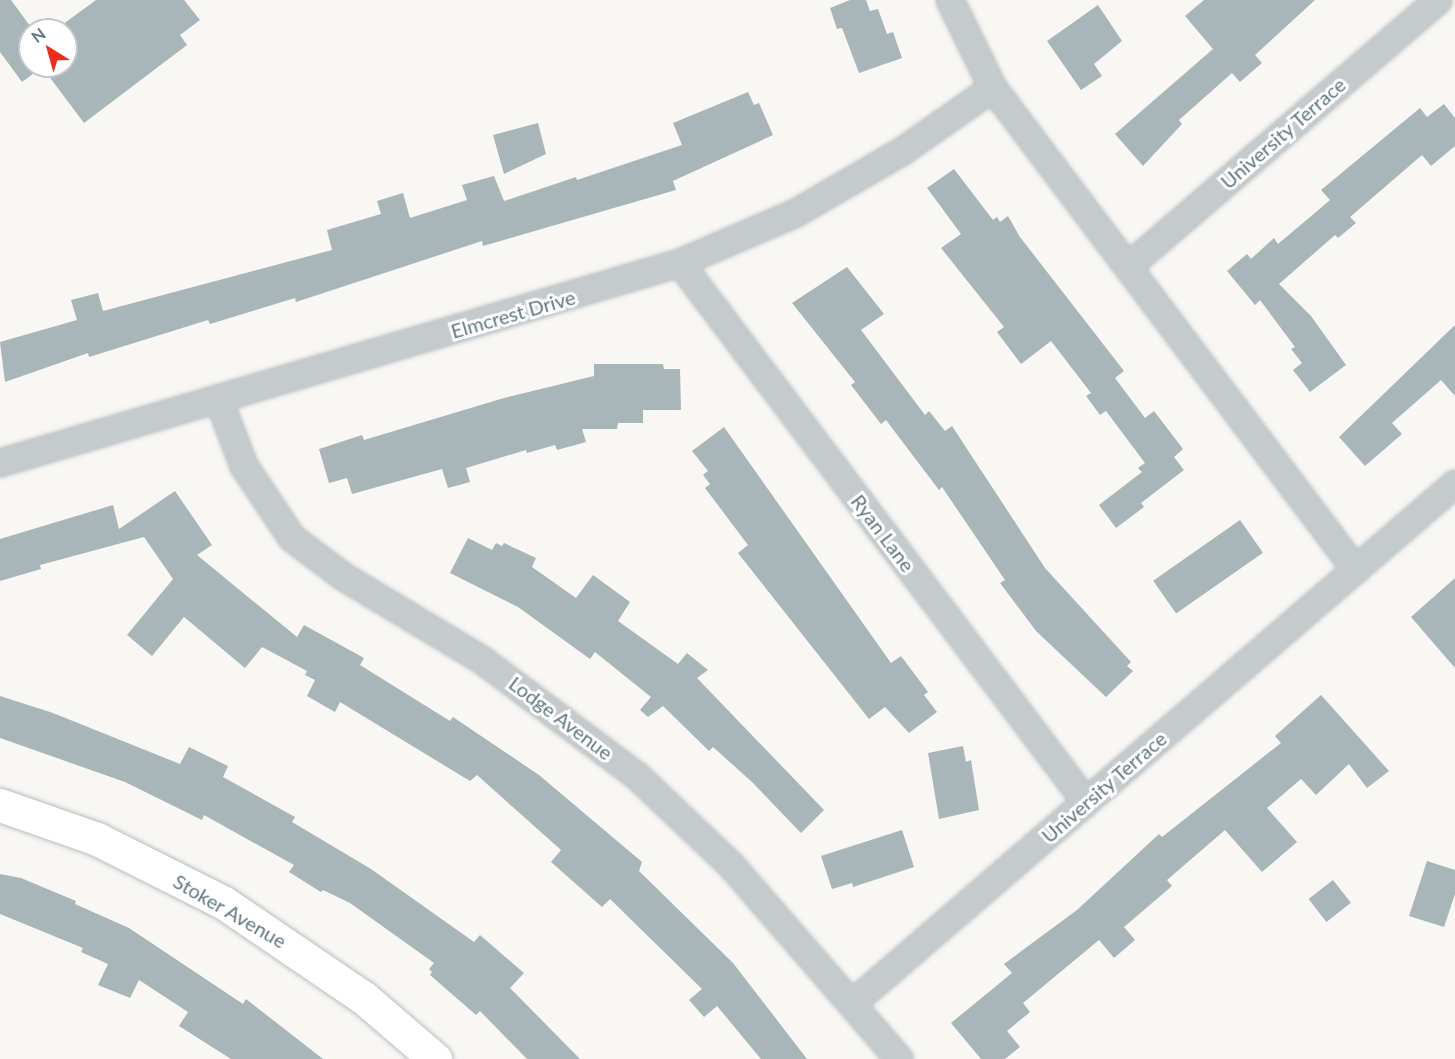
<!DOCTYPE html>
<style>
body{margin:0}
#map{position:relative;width:1455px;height:1059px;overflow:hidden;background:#f8f7f4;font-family:Lato,sans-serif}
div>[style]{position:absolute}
.building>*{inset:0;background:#a8b5b9;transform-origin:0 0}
.roads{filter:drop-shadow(0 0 2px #b7bec1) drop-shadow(0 0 2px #b7bec1)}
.street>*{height:26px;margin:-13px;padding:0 13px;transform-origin:13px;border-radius:13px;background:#c5cacd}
.secondary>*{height:33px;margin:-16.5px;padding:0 16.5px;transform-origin:16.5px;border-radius:16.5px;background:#fff}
span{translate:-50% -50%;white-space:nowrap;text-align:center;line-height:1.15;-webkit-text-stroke:6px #fff;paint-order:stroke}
.street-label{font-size:20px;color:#607882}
.north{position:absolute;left:18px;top:18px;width:60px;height:60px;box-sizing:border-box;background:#fff;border:2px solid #bfc9cd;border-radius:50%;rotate:323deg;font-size:16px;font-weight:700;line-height:24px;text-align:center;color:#607882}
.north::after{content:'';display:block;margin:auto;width:21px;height:27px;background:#f22a19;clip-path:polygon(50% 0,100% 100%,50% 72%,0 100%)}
</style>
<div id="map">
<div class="building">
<div style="clip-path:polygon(0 0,11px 0,33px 30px,30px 30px,30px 66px,66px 66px,66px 30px,55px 30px,96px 0,184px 0,200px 20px,180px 35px,187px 45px,84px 123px,42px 67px,22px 82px,0 52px)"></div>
<div style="clip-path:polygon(850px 0,866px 0,870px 11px,878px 9px,887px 34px,893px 32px,902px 58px,859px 73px,842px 28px,837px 29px,830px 8px)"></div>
<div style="clip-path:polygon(1204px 0,1315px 0,1255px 55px,1262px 63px,1240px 82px,1232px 73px,1179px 120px,1182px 124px,1143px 166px,1115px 134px,1213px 49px,1185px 16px)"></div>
<div style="clip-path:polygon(1098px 5px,1122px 41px,1094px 64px,1102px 76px,1081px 90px,1047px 41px)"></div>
<div style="clip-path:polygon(748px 92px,754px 105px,759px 103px,773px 135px,673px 181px,676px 190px,483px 246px,482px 241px,296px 302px,295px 298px,210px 324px,208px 320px,89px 357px,88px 353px,5px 382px,0 342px,77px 320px,71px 300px,98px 293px,103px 311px,332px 250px,327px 230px,381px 214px,377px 201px,403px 193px,410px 218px,467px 200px,462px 185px,494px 176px,504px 201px,576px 177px,577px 180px,682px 145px,673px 123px)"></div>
<div style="clip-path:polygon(1444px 104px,1455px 118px,1455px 146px,1431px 166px,1422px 155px,1350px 217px,1356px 223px,1338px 238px,1335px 235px,1279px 284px,1311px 316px,1346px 365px,1310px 392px,1293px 370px,1302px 363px,1291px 349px,1295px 347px,1260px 300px,1255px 305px,1227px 271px,1247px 254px,1251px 259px,1274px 238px,1278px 244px,1316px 212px,1330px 200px,1321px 190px,1420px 108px,1427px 117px)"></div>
<div style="clip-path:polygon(538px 123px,546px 154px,504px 174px,493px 135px)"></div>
<div style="clip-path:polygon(954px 169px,993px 220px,997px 217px,1000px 222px,1008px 216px,1020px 237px,1124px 371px,1115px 378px,1145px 418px,1154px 411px,1183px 449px,1174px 457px,1184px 470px,1141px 503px,1144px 507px,1116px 528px,1099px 505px,1142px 472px,1138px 468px,1145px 463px,1106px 411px,1100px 415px,1086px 396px,1091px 393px,1051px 341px,1021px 364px,997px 332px,1004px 327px,941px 248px,961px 234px,927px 188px)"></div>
<div style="clip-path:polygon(847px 267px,884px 314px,861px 330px,925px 415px,929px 411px,945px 431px,952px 426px,1045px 568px,1131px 662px,1127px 666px,1133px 671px,1106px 697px,1036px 631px,1000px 583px,1005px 580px,942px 487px,939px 490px,886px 420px,881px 424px,851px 385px,855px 382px,792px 303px)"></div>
<div style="clip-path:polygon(1455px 325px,1455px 396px,1441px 380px,1392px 423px,1402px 434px,1365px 466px,1339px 437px)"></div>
<div style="clip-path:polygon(594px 364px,663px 364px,664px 369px,680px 369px,681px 410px,643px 410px,643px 423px,618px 423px,617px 429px,582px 429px,586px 442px,557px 450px,555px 445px,527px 453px,526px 450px,466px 468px,470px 482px,448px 488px,442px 469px,352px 494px,347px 478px,329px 483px,319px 449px,362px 435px,364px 440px,504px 398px,594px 376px)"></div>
<div style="clip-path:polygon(724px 427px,891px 663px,901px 656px,928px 692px,924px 695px,937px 712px,909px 733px,885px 707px,869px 719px,738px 553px,748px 545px,705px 488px,710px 484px,703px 475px,708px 471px,692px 451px)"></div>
<div style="clip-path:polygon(175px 491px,212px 545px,197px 555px,297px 637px,304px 625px,364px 658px,360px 665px,450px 721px,453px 717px,539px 775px,642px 862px,639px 871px,733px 963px,807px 1059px,761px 1059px,717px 1006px,704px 1017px,689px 1000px,702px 989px,610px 899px,602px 907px,551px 862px,561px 850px,477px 775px,470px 781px,340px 702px,335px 712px,307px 696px,315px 680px,305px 675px,307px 671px,262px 647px,245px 668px,184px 617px,152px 656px,127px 635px,173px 579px,144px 537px,40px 565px,41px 569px,0 581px,0 539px,113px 505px,119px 529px)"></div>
<div style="left:1240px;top:520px;width:40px;height:106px;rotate:55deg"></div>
<div style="clip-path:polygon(468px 538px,492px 550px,496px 543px,502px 546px,504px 543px,536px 558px,532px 567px,576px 598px,593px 575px,630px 602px,618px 621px,678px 664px,687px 653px,708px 670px,697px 678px,824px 810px,801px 833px,752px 782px,713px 747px,709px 751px,663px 706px,648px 717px,640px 710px,651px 697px,595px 652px,590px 659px,518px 607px,450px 573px)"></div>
<div style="clip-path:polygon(1455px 578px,1455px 668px,1411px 617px)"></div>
<div style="clip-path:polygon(1321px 695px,1389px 771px,1367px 788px,1349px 764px,1316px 795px,1301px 779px,1267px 808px,1297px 842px,1262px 872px,1225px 830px,1167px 880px,1172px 886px,1124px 927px,1135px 940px,1114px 958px,1099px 940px,1023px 1003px,1030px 1012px,1007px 1031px,1020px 1047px,1005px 1059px,981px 1059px,951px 1023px,1012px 973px,1004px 964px,1077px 910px,1159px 834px,1162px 837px,1281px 743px,1275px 736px)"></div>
<div style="clip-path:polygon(0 696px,53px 713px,180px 764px,189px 747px,228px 766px,223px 777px,295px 817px,292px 822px,371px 869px,474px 942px,480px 935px,524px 973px,510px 988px,580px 1059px,527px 1059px,480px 1011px,476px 1015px,430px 975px,432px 972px,429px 969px,434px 963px,350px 903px,323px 890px,321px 892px,289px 872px,294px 865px,204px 815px,202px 820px,125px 782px,0 738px)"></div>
<div style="clip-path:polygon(963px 746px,966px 762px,971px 760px,979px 810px,939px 819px,928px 753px)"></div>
<div style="clip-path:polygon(902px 830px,914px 867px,853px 887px,852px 883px,832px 889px,821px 856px)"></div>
<div style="clip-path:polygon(1427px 861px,1455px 870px,1455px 894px,1444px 927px,1409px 916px)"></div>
<div style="clip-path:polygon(0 874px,21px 878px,76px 901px,75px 904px,129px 928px,243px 1004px,246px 999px,323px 1059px,231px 1059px,179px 1026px,188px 1012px,139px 980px,130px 998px,98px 985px,108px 964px,81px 952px,83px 948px,0 914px)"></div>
<div style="left:1333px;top:880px;width:29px;height:31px;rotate:52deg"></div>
</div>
<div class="roads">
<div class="street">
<div style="left:950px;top:0;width:98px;rotate:64deg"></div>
<div style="left:993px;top:88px;width:603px;rotate:53.02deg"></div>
<div style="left:680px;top:263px;width:675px;rotate:53.01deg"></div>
<div style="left:1128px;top:267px;width:409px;rotate:-40.7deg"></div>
<div style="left:219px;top:400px;width:71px;rotate:69.3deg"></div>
<div style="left:244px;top:466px;width:87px;rotate:56.3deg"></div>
<div style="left:292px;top:538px;width:65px;rotate:36.9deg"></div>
<div style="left:344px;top:577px;width:161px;rotate:31deg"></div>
<div style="left:482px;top:660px;width:192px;rotate:36.8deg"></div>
<div style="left:636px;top:775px;width:131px;rotate:43.5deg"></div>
<div style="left:731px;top:865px;width:257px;rotate:49.1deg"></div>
<div style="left:0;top:463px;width:709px;rotate:-16.39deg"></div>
<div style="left:680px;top:263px;width:126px;rotate:-23.3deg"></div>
<div style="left:796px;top:213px;width:124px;rotate:-30.1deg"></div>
<div style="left:903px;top:151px;width:110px;rotate:-35deg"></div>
<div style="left:852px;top:1004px;width:796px;rotate:-40.77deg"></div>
</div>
<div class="secondary">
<div style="left:0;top:805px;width:103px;rotate:19.3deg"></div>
<div style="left:97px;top:839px;width:142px;rotate:26.7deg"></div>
<div style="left:224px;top:903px;width:169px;rotate:34.2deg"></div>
<div style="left:364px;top:998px;width:94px;rotate:40.7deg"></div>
</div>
</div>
<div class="street-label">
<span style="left:1283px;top:133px;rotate:-41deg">University Terrace</span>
<span style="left:513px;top:314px;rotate:-16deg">Elmcrest Drive</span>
<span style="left:883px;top:533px;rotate:53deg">Ryan Lane</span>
<span style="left:561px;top:718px;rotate:37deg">Lodge Avenue</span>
<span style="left:1104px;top:787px;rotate:-41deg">University Terrace</span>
<span style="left:230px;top:911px;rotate:30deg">Stoker Avenue</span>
</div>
<div class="north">N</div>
</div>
